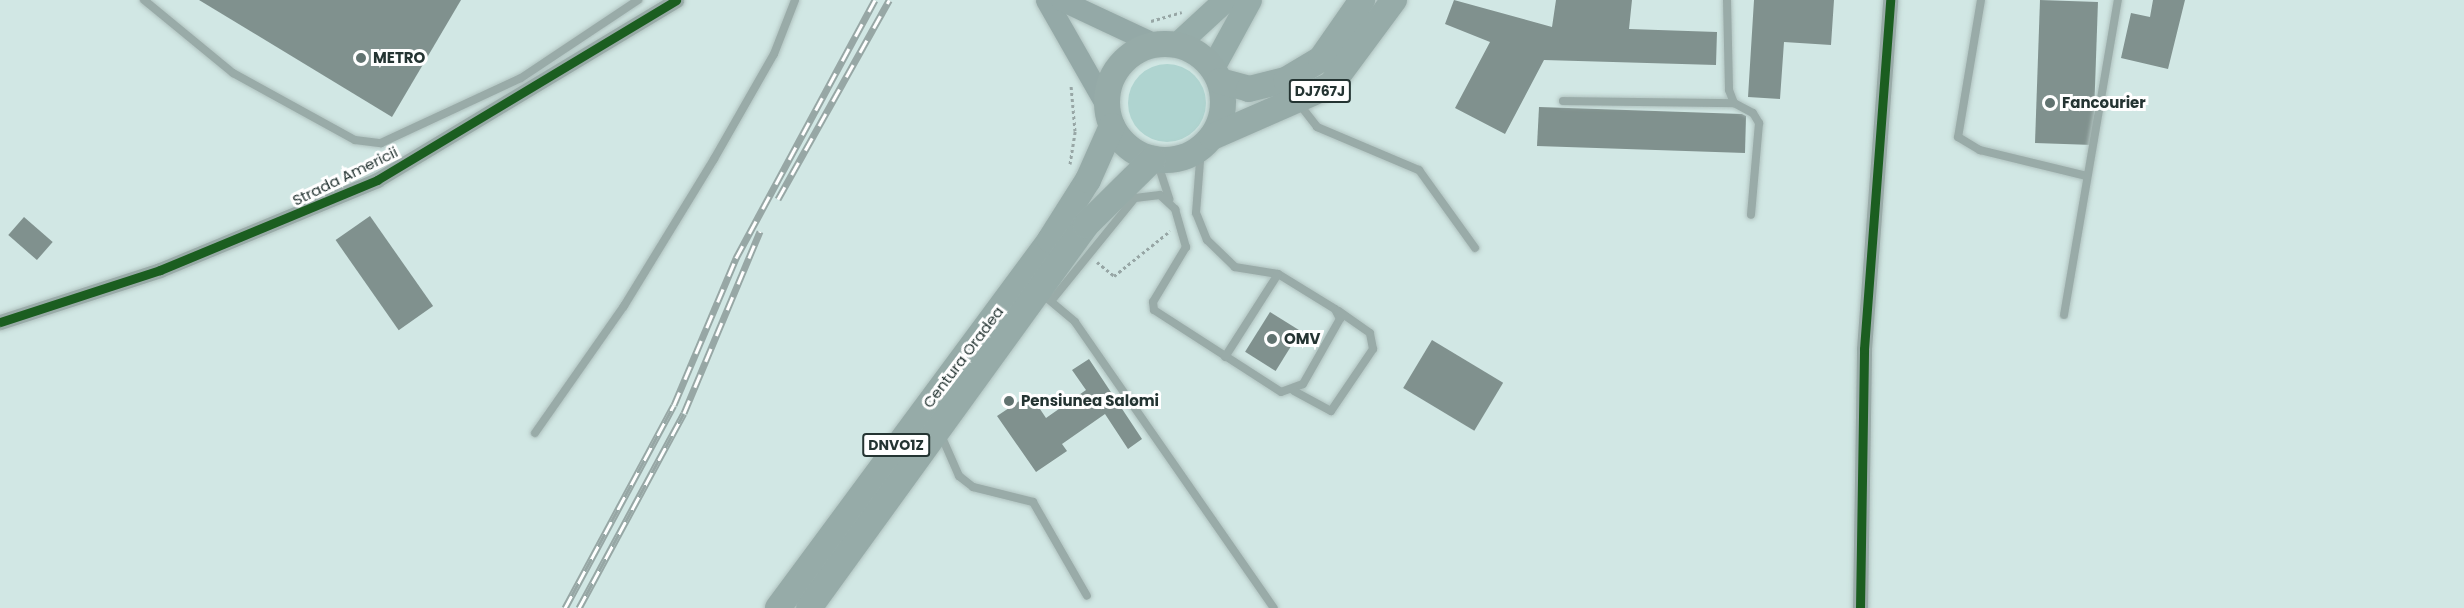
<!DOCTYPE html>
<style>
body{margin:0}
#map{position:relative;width:2464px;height:608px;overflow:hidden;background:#d1e7e4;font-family:Poppins,sans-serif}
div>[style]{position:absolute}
.green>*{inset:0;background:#afd4d0}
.round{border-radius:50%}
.building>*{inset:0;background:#80918e;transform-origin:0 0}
.path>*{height:3px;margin-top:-1.5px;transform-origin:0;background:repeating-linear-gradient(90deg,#97a6a5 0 3px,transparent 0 6px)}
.roads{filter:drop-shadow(0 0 2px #b0c2bf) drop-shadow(0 0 2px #b0c2bf)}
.service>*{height:8px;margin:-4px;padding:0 4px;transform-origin:4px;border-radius:4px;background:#99aba8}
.minor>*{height:15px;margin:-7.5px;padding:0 7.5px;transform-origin:7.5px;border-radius:7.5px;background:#99aba8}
.secondary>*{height:21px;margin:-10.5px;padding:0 10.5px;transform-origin:10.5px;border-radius:10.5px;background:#94a9a7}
.primary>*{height:24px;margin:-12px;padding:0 12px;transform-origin:12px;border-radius:12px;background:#96aca9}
.trunk>*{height:26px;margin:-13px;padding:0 13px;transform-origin:13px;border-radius:13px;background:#96aba8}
.trunk>.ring{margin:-13px;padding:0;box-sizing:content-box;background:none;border:26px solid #96aba8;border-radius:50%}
.rail>*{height:7px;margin-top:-3.5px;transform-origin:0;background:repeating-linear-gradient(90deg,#fff 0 14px,#97a7a5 0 28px);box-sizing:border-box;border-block:2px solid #97a7a5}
.cycleway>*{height:9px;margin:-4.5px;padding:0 4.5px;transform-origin:4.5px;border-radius:4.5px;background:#1b5e20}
.dots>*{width:16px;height:16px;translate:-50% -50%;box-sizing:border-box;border:3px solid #fff;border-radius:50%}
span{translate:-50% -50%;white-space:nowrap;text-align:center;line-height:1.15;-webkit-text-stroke:6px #fff;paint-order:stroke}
.shield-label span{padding:2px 4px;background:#fff;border:2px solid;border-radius:4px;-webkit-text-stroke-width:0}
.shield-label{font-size:14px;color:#243432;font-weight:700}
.poi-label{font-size:15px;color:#243432;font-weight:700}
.left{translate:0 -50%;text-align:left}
.street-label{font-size:15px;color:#243432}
</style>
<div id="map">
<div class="green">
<div class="round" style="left:1128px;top:64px;width:78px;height:78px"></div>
</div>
<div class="building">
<div style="clip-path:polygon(199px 0,461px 0,392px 117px)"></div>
<div style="clip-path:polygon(1454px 0,1552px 27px,1556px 0,1632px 0,1629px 29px,1717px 32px,1716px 65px,1544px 60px,1505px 134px,1455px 108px,1490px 42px,1445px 24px)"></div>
<div style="clip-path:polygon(1754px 0,1834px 0,1831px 45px,1784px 42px,1780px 99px,1748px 97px)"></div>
<div style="left:2040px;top:0;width:58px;height:143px;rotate:2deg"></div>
<div style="clip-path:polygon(2153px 0,2185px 0,2168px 69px,2121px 58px,2131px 13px,2150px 17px)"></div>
<div style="clip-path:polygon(1539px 107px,1742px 114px,1746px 116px,1745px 153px,1537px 146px)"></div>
<div style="left:370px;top:216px;width:110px;height:42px;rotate:55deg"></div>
<div style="left:24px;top:217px;width:38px;height:24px;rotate:41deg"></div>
<div style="left:1270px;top:312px;width:36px;height:47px;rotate:32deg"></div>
<div style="left:1432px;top:340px;width:83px;height:56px;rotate:31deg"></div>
<div style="clip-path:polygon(1089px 359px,1142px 439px,1128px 449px,1105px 414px,1062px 444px,1067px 451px,1036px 472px,997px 416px,1030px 394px,1046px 418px,1086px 390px,1072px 370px)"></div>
</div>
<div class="path">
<div style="left:1151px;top:21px;width:32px;rotate:-16deg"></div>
<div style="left:1070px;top:164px;width:33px;rotate:-81deg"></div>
<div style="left:1075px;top:131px;width:46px;rotate:-95deg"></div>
<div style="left:1097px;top:262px;width:22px;rotate:39deg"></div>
<div style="left:1114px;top:276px;width:72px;rotate:-38.8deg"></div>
</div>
<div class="roads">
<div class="service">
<div style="left:144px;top:0;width:115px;rotate:39.4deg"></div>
<div style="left:233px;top:73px;width:139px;rotate:28.8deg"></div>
<div style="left:355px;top:140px;width:26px;rotate:7deg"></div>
<div style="left:381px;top:143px;width:154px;rotate:-24.9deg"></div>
<div style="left:521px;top:78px;width:141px;rotate:-33.7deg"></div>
<div style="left:1727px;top:0;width:90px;rotate:88.7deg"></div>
<div style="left:1729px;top:90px;width:14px;rotate:69deg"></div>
<div style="left:1734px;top:103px;width:21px;rotate:28deg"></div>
<div style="left:1753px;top:113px;width:12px;rotate:59deg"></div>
<div style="left:1759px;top:123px;width:92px;rotate:95deg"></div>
<div style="left:1981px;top:0;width:139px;rotate:99.5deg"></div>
<div style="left:1958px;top:137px;width:26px;rotate:31deg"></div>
<div style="left:1980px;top:150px;width:110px;rotate:13.7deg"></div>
<div style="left:1563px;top:101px;width:171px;rotate:0.7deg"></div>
<div style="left:1300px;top:105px;width:28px;rotate:52deg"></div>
<div style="left:1317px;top:127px;width:111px;rotate:22.9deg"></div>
<div style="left:1419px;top:170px;width:96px;rotate:54.3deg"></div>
<div style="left:1157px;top:161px;width:40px;rotate:72deg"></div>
<div style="left:1048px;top:299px;width:35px;rotate:40deg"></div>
<div style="left:1075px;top:322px;width:348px;rotate:55.2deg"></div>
<div style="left:1052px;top:300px;width:132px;rotate:-50.9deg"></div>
<div style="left:1135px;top:198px;width:25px;rotate:-7deg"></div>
<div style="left:1160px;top:195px;width:21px;rotate:43deg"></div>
<div style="left:1175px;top:209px;width:40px;rotate:74deg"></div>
<div style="left:1186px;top:247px;width:64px;rotate:121deg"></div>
<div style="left:1153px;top:302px;width:8px;rotate:83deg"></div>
<div style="left:1154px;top:310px;width:151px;rotate:32.8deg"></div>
<div style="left:1281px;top:392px;width:23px;rotate:-20deg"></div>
<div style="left:1303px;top:384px;width:75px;rotate:-60.4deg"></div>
<div style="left:1340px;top:319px;width:11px;rotate:-117deg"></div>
<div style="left:1335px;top:309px;width:67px;rotate:-148.4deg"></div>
<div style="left:1278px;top:274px;width:44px;rotate:-170.8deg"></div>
<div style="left:1235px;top:267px;width:39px;rotate:-136deg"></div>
<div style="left:1207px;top:240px;width:29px;rotate:-112deg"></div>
<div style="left:1196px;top:213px;width:65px;rotate:-85.6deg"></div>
<div style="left:2064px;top:315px;width:320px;rotate:-80.3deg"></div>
<div style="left:1225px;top:357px;width:98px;rotate:-57.4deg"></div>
<div style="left:1294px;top:391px;width:42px;rotate:28.4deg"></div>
<div style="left:1331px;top:411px;width:75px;rotate:-55.9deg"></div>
<div style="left:1373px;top:349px;width:16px;rotate:-101deg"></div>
<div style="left:1370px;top:333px;width:39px;rotate:-145deg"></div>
<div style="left:535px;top:433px;width:155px;rotate:-55deg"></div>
<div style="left:624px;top:306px;width:172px;rotate:-58.5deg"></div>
<div style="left:714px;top:159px;width:121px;rotate:-60.3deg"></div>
<div style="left:774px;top:54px;width:58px;rotate:-68.7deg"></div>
<div style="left:941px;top:435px;width:45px;rotate:66.3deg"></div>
<div style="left:959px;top:476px;width:18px;rotate:38deg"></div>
<div style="left:973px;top:487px;width:62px;rotate:14deg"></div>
<div style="left:1033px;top:502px;width:108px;rotate:60.1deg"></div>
</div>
<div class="minor">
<div style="left:0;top:322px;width:168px;rotate:-18deg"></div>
<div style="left:160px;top:270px;width:235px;rotate:-22.5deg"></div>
<div style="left:377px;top:180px;width:349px;rotate:-31deg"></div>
<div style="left:1860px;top:608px;width:259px;rotate:-89.1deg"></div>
<div style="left:1864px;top:349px;width:350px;rotate:-85.7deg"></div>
</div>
<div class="secondary">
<div style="left:1046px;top:0;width:123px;rotate:60.3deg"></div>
<div style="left:1061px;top:0;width:104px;rotate:25.1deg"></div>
</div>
<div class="primary">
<div style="left:1177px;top:45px;width:67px;rotate:-42.6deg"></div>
<div style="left:1213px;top:68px;width:77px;rotate:-61.4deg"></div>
</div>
<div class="trunk">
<div class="ring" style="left:1107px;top:44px;width:90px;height:90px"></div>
<div style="left:1220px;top:81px;width:30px;rotate:15deg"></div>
<div style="left:1249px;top:89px;width:38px;rotate:-14deg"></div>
<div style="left:1286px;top:80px;width:41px;rotate:-31deg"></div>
<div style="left:1321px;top:59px;width:72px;rotate:-55.2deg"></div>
<div style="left:1212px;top:137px;width:130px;rotate:-23.6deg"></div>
<div style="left:1331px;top:85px;width:106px;rotate:-53.5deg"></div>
<div style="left:778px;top:608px;width:458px;rotate:-53.5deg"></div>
<div style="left:1050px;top:240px;width:71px;rotate:-57.7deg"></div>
<div style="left:1088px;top:180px;width:59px;rotate:-66deg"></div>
<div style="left:809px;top:608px;width:473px;rotate:-54.1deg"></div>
<div style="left:1086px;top:225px;width:94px;rotate:-44.6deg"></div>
</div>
</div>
<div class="rail">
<div style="left:778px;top:199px;width:228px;rotate:-60.8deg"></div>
<div style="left:565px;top:608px;width:230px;rotate:-61.8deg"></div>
<div style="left:674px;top:405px;width:160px;rotate:-67.1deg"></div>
<div style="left:736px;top:258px;width:293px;rotate:-61.7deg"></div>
<div style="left:579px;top:608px;width:221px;rotate:-61.7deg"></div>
<div style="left:684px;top:413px;width:197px;rotate:-67.3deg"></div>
</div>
<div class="cycleway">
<div style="left:0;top:322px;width:168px;rotate:-18deg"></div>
<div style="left:160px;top:270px;width:235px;rotate:-22.5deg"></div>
<div style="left:377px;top:180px;width:349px;rotate:-31deg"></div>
<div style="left:1860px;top:608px;width:259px;rotate:-89.1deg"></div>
<div style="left:1864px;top:349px;width:350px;rotate:-85.7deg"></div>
</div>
<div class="dots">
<div style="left:361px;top:58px;background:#617370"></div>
<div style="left:2050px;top:103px;background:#617370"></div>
<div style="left:1272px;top:339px;background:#617370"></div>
<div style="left:1009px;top:401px;background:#617370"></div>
</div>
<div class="shield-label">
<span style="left:1320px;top:91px">DJ767J</span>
<span style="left:896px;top:445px">DNVO1Z</span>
</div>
<div class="poi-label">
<span class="left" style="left:373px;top:58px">METRO</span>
<span class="left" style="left:2062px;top:103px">Fancourier</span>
<span class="left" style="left:1284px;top:339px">OMV</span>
<span class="left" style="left:1021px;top:401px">Pensiunea Salomi</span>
</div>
<div class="street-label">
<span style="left:345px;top:176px;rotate:-26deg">Strada Americii</span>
<span style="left:963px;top:357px;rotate:-53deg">Centura Oradea</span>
</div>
</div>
